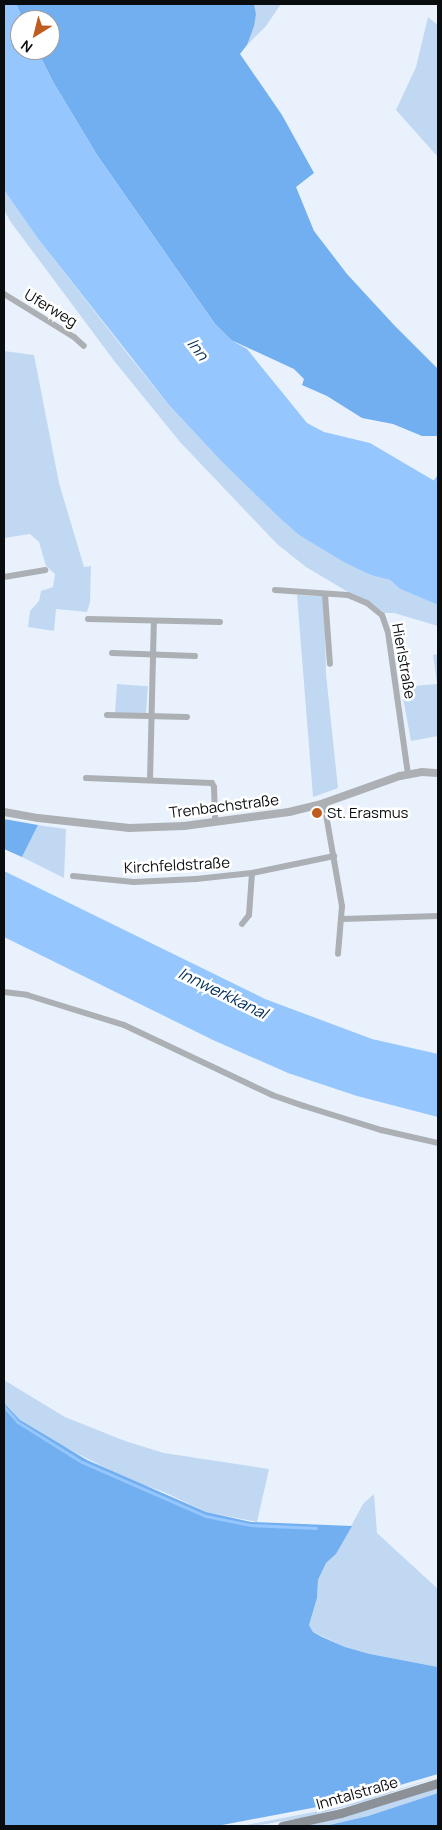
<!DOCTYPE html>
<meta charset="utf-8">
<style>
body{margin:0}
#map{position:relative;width:442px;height:1830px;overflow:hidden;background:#e9f2fc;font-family:Manrope,sans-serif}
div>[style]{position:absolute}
.green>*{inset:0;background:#c1d8f3;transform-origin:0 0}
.forest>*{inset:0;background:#71aff1}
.water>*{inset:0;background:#95c6fd}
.stream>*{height:2.5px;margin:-1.25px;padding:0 1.25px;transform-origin:1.25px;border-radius:1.25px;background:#95c6fd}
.minor>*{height:6px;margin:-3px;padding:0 3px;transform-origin:3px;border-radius:3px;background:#acb0b4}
.tertiary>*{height:8px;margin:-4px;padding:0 4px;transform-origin:4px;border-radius:4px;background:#acb0b4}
.secondary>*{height:9px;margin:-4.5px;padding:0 4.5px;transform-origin:4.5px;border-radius:4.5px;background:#8b9197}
.dots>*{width:14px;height:14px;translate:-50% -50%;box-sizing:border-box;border:2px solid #fff;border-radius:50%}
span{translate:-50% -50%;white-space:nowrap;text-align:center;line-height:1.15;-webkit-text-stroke:5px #fff;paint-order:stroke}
.street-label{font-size:15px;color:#0a0d10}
.poi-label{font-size:15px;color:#0a0d10}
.left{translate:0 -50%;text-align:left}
.water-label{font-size:16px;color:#002d56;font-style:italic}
.frame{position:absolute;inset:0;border:5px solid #0a0d10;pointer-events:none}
.north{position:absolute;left:10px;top:10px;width:50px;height:50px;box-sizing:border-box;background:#fff;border:1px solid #9d9e9f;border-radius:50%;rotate:216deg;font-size:14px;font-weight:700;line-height:20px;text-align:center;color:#0a0d10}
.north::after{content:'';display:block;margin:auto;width:18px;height:22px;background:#bf5d20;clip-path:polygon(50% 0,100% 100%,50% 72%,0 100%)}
</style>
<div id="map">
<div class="green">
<div style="clip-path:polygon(254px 4px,281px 4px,266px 26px,247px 45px,256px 14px)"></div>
<div style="clip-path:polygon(428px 17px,438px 25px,438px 157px,396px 110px,416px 67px)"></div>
<div style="clip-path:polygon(4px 190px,39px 240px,130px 357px,169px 405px,223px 463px,299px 535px,369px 575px,390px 580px,400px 589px,438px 605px,438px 626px,394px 613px,385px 613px,371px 603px,348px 592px,306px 567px,277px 544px,180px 442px,115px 362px,10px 221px,4px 210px)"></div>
<div style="clip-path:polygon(4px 351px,34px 355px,59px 483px,84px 567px,91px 566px,90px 602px,87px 612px,56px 609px,54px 631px,28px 627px,30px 611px,39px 601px,41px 591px,53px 587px,55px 574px,46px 566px,39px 542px,30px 534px,4px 538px)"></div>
<div style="clip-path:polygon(297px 595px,324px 596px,326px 674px,338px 788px,313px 797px)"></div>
<div style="clip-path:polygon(438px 654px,438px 736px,411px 741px,401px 687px,437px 684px,433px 655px)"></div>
<div style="left:117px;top:684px;width:31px;height:29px;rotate:4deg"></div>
<div style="clip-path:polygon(38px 825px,66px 829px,64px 878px,22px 857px)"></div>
<div style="clip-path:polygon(4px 1380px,65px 1417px,125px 1441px,164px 1453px,269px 1469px,257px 1522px,206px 1512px,164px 1492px,129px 1480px,55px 1442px,20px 1420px,4px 1403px)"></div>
<div style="clip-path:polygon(374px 1494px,377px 1533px,438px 1589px,438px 1667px,370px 1654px,345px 1647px,313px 1632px,309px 1625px,317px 1598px,318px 1580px,326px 1563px,336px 1554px,363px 1504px)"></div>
<div style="clip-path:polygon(438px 1777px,363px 1802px,307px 1817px,255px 1826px,241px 1826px,340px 1807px)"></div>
<div style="clip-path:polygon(438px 1788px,438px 1793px,368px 1816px,325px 1826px,305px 1826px,341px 1818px)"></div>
</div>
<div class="forest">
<div style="clip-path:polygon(16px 4px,254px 4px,256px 14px,254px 26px,247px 45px,240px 54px,282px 115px,314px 173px,296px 187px,314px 231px,347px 274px,394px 325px,438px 369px,438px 436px,422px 436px,393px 424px,362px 418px,327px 396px,302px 385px,304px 379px,294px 369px,231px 340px,215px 324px,97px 155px,53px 82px,37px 50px,50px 50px,50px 20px,23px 20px)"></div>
<div style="clip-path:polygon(4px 819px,38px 825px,22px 857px,4px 849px)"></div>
<div style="clip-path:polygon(4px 1403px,20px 1420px,87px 1460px,206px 1512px,251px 1522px,352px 1526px,336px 1554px,326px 1563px,318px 1580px,317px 1598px,309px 1625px,313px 1632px,322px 1637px,345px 1647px,370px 1654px,438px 1667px,438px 1774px,338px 1803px,217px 1826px,4px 1826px)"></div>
<div style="clip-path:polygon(438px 1793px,438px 1825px,325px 1826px,368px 1816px)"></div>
</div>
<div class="water">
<div style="clip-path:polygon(4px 4px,16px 4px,23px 20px,20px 20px,20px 50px,37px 50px,53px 82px,97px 155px,215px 324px,231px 340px,247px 349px,307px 423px,324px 432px,370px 443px,438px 483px,438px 605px,400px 589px,390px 580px,370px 575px,344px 562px,299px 535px,281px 519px,223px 463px,169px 405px,39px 240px,4px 190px)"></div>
<div style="clip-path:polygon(4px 871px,265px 999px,372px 1039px,438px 1054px,438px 1117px,357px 1096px,288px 1073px,213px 1040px,4px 937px)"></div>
</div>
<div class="stream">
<div style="left:433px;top:483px;width:9px;rotate:-54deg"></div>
<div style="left:4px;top:1406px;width:21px;rotate:49deg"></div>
<div style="left:18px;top:1422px;width:75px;rotate:32deg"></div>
<div style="left:82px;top:1462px;width:135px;rotate:23.5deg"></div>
<div style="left:206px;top:1516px;width:46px;rotate:11.3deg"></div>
<div style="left:251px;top:1525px;width:65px;rotate:2.6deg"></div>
</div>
<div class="minor">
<div style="left:4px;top:294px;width:82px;rotate:31.6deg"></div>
<div style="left:74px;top:337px;width:13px;rotate:42deg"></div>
<div style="left:4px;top:577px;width:42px;rotate:-9.7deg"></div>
<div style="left:275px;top:590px;width:73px;rotate:3.9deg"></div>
<div style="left:348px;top:595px;width:21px;rotate:23deg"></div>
<div style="left:367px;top:603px;width:19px;rotate:39deg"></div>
<div style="left:382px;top:615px;width:18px;rotate:71deg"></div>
<div style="left:388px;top:632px;width:143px;rotate:82deg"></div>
<div style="left:325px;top:595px;width:69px;rotate:85.9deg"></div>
<div style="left:88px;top:619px;width:132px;rotate:1.3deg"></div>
<div style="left:112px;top:653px;width:83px;rotate:2.1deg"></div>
<div style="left:107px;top:715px;width:80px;rotate:1.4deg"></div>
<div style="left:86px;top:778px;width:126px;rotate:2.3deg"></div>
<div style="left:212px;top:783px;width:4px;rotate:63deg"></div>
<div style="left:214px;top:787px;width:35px;rotate:88deg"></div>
<div style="left:150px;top:780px;width:159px;rotate:-88.6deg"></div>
<div style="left:324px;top:803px;width:105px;rotate:80.1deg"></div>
<div style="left:342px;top:906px;width:48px;rotate:94.8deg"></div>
<div style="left:73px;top:876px;width:61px;rotate:5.6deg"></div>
<div style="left:134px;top:882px;width:62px;rotate:-2.8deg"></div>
<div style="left:196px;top:879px;width:56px;rotate:-6.1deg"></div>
<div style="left:252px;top:873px;width:84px;rotate:-11.7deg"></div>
<div style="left:342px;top:919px;width:96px;rotate:-1.8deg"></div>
<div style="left:242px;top:924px;width:11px;rotate:-52deg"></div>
<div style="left:249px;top:915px;width:42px;rotate:-85.9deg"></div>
<div style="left:4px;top:992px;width:23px;rotate:7deg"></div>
<div style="left:27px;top:995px;width:102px;rotate:17.2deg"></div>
<div style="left:124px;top:1025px;width:164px;rotate:25.3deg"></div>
<div style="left:272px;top:1095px;width:34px;rotate:19deg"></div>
<div style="left:304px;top:1106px;width:81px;rotate:17.3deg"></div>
<div style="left:381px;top:1130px;width:58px;rotate:12.8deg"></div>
</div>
<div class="tertiary">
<div style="left:4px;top:812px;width:35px;rotate:10deg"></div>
<div style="left:38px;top:818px;width:92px;rotate:6.3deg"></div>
<div style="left:129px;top:828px;width:55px;rotate:-2.1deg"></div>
<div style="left:184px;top:826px;width:106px;rotate:-7.6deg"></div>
<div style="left:289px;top:812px;width:36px;rotate:-14deg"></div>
<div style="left:324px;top:803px;width:81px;rotate:-19.6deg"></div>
<div style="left:400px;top:776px;width:22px;rotate:-10deg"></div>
<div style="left:422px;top:772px;width:16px;rotate:4deg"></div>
</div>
<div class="secondary">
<div style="left:282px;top:1826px;width:60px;rotate:-12.4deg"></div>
<div style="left:341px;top:1813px;width:102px;rotate:-17.2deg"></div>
</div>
<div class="dots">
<div style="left:317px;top:813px;background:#bf5d20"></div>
</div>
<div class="street-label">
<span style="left:51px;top:308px;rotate:31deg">Uferweg</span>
<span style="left:404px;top:661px;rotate:80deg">Hierlstraße</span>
<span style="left:224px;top:806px;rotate:-7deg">Trenbachstraße</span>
<span style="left:177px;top:865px;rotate:-3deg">Kirchfeldstraße</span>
<span style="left:357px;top:1793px;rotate:-16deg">Inntalstraße</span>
</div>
<div class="poi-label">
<span class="left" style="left:327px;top:813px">St. Erasmus</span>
</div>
<div class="water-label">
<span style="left:198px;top:349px;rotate:53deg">Inn</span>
<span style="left:223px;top:993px;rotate:26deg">Innwerkkanal</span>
</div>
<div class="frame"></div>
<div class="north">N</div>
</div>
